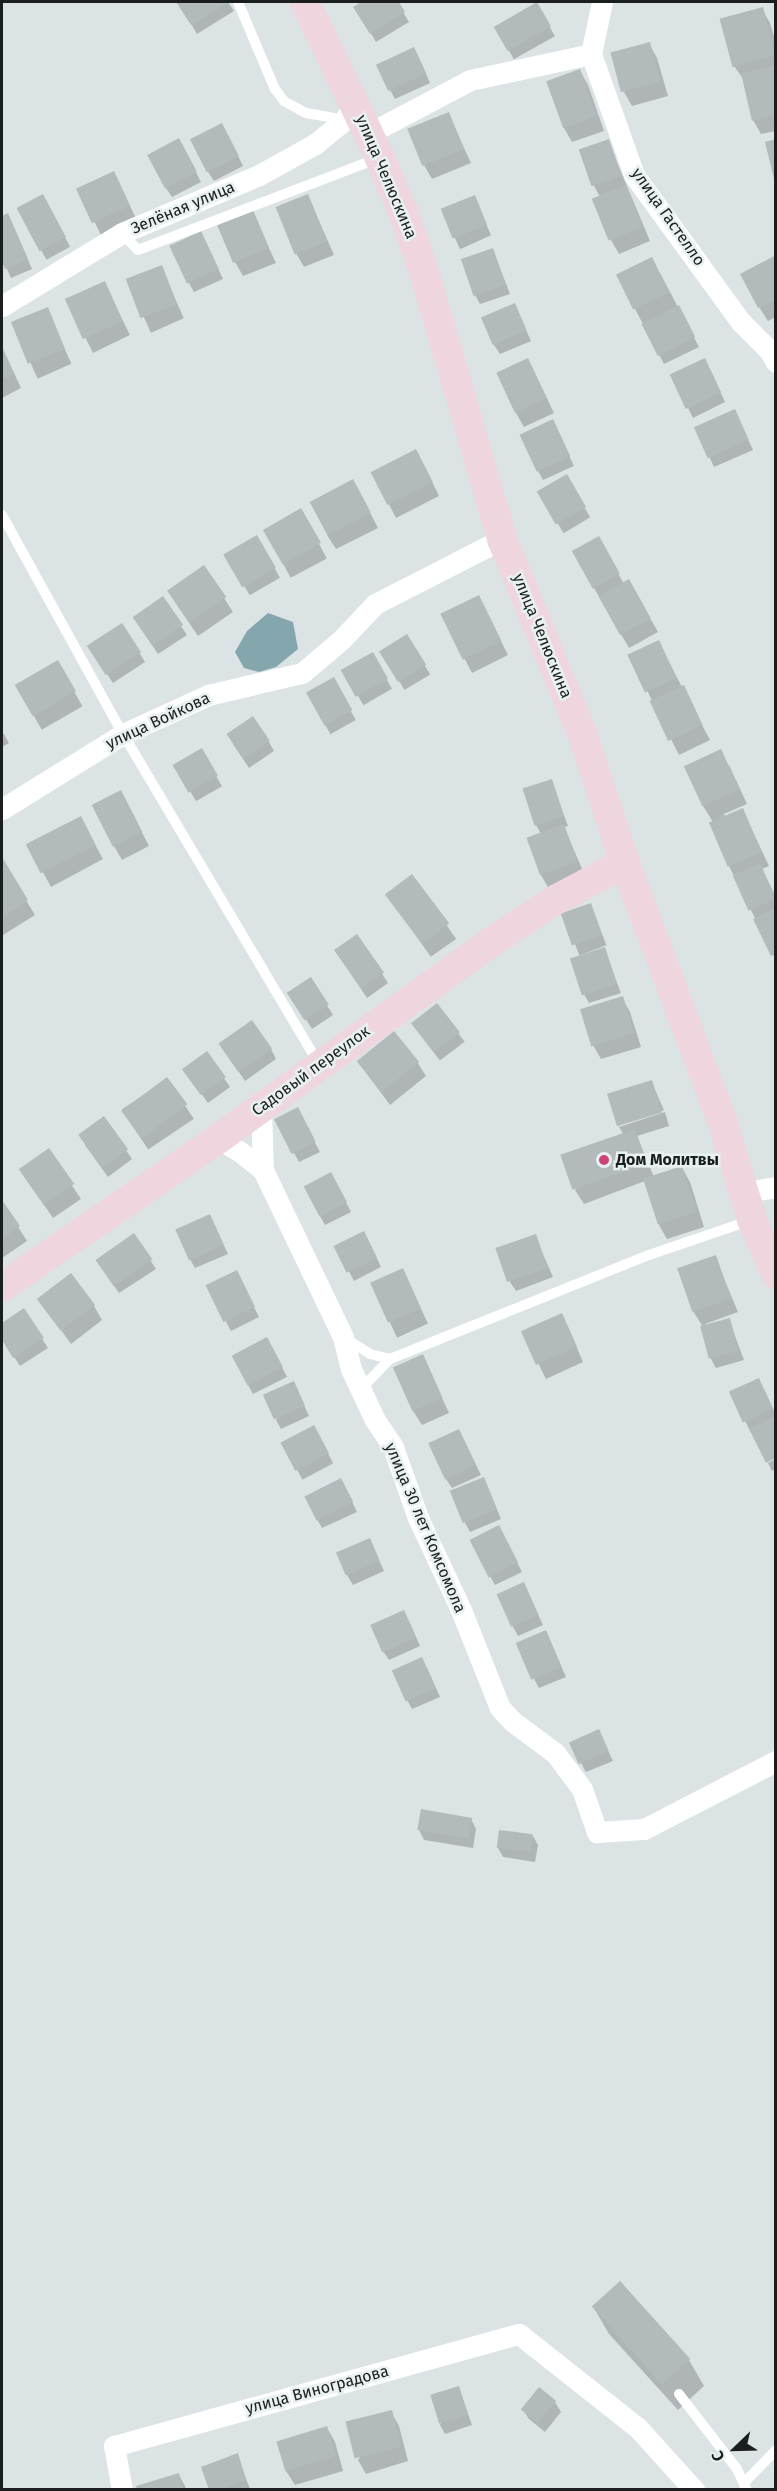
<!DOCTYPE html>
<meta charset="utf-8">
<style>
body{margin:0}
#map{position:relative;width:777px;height:2491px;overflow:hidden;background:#dbe3e4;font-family:"Fira Sans",sans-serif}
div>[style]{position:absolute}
.water>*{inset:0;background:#83a7ad}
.shadow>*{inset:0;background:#0003;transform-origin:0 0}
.building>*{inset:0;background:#b3babc;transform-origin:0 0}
.lane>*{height:10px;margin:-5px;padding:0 5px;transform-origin:5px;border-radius:5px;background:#fff}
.street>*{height:21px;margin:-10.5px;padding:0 10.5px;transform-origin:10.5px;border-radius:10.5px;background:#fff}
.secondary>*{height:30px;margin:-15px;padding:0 15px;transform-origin:15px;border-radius:15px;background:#efd5dd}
.dots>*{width:16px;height:16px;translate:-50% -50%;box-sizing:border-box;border:3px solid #e8f0f1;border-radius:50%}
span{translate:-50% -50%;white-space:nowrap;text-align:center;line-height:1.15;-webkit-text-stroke:5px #e8f0f1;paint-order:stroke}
.street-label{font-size:16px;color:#1b1e1e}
.poi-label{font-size:16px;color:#1b1e1e;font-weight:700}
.left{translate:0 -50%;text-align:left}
.frame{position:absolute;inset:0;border:3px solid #1b1e1e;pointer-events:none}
.north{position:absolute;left:705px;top:2419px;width:60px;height:60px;-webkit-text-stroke:4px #e8f0f1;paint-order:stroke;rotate:247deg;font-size:16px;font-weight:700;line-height:24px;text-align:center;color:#1b1e1e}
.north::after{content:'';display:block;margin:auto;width:21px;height:27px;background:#1b1e1e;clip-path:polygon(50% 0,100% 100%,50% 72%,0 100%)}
</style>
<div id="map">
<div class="water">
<div style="clip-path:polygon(268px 613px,293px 622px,298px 649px,276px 667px,259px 672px,244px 668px,235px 652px,247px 631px)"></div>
</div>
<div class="shadow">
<div style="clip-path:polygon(178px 2px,228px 2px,234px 11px,197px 34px)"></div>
<div style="clip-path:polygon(364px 2px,397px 2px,409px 22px,376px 42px,355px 7px)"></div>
<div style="left:537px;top:4px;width:37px;height:47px;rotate:61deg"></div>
<div style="clip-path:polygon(762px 9px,770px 23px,776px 43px,776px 131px,761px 134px,753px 120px,744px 80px,734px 66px)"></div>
<div style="clip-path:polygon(649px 44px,657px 58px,668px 96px,632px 106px,624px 92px)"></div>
<div style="clip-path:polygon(419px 58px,430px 83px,395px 99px,390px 90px)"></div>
<div style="clip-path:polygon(580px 71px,588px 85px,604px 131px,572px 142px,564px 128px)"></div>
<div style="clip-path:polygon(448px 113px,471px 163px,432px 179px,424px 165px)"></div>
<div style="clip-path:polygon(227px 134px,243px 166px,214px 181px,208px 172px)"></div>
<div style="clip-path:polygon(608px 141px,650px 241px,619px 254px,611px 240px,600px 197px,594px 186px)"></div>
<div style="clip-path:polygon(184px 149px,201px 182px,172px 197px,166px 188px)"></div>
<div style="left:114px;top:173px;width:53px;height:39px;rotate:64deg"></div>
<div style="left:42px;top:196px;width:58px;height:27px;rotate:61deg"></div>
<div style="clip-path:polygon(308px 196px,334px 255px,304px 267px,296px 253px)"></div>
<div style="left:474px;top:197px;width:42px;height:34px;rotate:66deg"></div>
<div style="clip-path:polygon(252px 212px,276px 263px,243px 276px,235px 262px)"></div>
<div style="clip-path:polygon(8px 215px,32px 269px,11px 278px,2px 258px,2px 218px)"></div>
<div style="clip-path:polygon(206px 242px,223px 279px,194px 292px,189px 283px)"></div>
<div style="clip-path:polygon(493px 250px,510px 294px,480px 304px,475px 295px)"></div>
<div style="clip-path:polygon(775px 257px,776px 317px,768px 321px,759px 307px)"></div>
<div style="left:161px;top:267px;width:56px;height:36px;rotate:66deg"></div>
<div style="clip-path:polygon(660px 273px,699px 347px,664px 364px,635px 309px)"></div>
<div style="left:104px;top:282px;width:59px;height:41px;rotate:64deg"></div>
<div style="clip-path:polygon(515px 305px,531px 341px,500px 354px,494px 345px)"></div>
<div style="left:47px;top:309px;width:60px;height:37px;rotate:66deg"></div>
<div style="clip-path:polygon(2px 347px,21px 388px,2px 398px)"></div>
<div style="clip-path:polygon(528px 359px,554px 413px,524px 427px,516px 413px)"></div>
<div style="clip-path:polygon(710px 369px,725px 402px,693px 418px,672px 375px)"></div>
<div style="clip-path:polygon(739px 420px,753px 450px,714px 467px,696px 428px)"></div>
<div style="clip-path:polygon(557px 430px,574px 466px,543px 480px,538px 471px)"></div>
<div style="clip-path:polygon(424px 465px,439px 496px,396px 518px,373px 473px)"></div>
<div style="left:566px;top:477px;width:47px;height:31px;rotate:59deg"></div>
<div style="clip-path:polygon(361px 495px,378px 528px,336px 549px,327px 535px)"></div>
<div style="left:301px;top:510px;width:55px;height:41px;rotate:62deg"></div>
<div style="left:257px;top:538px;width:46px;height:35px;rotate:60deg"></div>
<div style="clip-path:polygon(598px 538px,624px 584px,629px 581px,658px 632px,629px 648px,594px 588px)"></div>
<div style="clip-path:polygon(204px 567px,233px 612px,198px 636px,177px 605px)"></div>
<div style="clip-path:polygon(486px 611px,508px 655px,472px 673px,442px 615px)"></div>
<div style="clip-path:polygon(122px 625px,145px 662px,113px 683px,94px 655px)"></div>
<div style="clip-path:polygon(139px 626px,181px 626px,187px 635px,158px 654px)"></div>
<div style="left:407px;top:636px;width:45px;height:30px;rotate:59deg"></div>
<div style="clip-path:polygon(663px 651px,710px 740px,679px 755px,630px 656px)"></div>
<div style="left:372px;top:654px;width:40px;height:33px;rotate:60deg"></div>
<div style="left:57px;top:662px;width:51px;height:47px;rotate:60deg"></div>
<div style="left:333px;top:679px;width:47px;height:29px;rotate:61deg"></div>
<div style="clip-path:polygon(2px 731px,9px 743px,2px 747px)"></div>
<div style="clip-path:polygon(269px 742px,274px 751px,249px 768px,233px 744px)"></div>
<div style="left:201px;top:750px;width:42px;height:30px;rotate:60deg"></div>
<div style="clip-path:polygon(729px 765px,747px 804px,724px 814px,725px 817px,742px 809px,769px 866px,762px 869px,776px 897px,776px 960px,729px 866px,711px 823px,713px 822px,703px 806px)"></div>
<div style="clip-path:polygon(551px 780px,568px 826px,564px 827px,585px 876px,549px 889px,541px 875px,541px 834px,536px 825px)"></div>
<div style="clip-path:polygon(128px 806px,149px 846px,122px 860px,114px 846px)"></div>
<div style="clip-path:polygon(88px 832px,103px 859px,51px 887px,28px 845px)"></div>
<div style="clip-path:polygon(2px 861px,35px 915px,3px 935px,2px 933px)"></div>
<div style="left:412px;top:876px;width:77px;height:31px;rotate:55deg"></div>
<div style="left:591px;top:905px;width:43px;height:29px;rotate:69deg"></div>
<div style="clip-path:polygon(357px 936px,388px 983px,367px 998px,341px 959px)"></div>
<div style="clip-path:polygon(604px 949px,621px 993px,589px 1003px,584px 994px)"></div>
<div style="clip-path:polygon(310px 979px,333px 1015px,312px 1029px,295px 1002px)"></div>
<div style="clip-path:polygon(622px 998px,630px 1012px,641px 1047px,601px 1059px,593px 1045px)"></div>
<div style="left:437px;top:1005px;width:46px;height:31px;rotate:53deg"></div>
<div style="clip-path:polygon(271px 1049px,276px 1059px,245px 1081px,226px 1053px)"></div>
<div style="clip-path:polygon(207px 1053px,230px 1087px,208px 1103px,190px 1078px)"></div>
<div style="clip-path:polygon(358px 1062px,417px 1062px,426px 1076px,390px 1105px)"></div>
<div style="left:167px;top:1079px;width:48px;height:55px;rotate:56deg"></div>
<div style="clip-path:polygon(651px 1081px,664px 1110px,619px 1124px,619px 1127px,609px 1095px)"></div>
<div style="clip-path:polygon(665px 1112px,669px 1126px,637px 1136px,654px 1177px,682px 1168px,690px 1182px,704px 1227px,667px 1239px,659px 1225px,645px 1181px,584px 1204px,575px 1190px,624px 1135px,619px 1127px)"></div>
<div style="clip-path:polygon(104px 1118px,132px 1159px,108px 1177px,85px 1145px)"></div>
<div style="clip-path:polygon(302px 1118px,320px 1152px,299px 1162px,276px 1120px)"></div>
<div style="clip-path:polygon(48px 1150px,81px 1199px,53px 1218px,29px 1183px)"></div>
<div style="clip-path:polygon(336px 1183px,351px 1212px,325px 1225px,320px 1216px)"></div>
<div style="clip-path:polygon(2px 1202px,27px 1241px,2px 1258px)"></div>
<div style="clip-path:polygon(215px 1226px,228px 1254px,195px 1268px,190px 1259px)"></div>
<div style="clip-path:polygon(134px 1235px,156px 1269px,119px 1293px,102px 1268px)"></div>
<div style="clip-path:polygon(535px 1236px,553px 1277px,516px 1291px,510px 1282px)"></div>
<div style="clip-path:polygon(369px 1242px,381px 1267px,354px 1281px,336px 1246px)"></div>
<div style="clip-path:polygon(715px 1257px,738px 1312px,705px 1324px,706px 1326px,729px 1320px,744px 1360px,716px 1368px,711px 1359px,703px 1327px,693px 1311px)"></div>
<div style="left:403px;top:1270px;width:59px;height:34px;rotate:65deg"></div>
<div style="clip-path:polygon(241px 1281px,259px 1317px,231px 1331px,226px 1322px)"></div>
<div style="clip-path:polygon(39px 1299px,94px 1306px,102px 1320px,71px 1344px)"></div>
<div style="clip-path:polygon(24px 1310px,48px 1348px,20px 1366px,2px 1338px,2px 1325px)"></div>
<div style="clip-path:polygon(569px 1329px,583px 1362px,546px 1379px,523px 1332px)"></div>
<div style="clip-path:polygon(272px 1348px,287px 1377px,253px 1394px,248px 1385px)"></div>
<div style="clip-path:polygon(422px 1355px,449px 1413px,422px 1425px,413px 1411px)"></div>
<div style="clip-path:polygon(764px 1389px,776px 1415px,776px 1456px,750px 1431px,731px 1392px)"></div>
<div style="clip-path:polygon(298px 1392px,309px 1416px,281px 1429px,276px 1420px)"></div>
<div style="left:314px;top:1427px;width:41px;height:35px;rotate:62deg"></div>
<div style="clip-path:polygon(464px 1440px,481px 1475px,452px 1488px,446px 1479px)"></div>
<div style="clip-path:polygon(776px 1459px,776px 1469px,772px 1471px,768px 1463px)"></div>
<div style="clip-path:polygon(488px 1488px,501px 1519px,470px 1532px,465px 1523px)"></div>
<div style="clip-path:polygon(346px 1489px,357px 1512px,322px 1528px,317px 1519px)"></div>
<div style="clip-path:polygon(504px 1536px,522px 1572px,495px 1585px,490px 1576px)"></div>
<div style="clip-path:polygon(374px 1549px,384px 1571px,353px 1585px,347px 1575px)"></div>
<div style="clip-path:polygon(528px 1593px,543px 1625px,518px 1636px,513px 1627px)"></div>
<div style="clip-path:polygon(409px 1621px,420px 1646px,389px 1660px,383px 1651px)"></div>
<div style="clip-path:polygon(550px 1641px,566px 1677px,539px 1688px,534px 1679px)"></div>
<div style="clip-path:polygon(427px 1668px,440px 1697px,412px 1709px,407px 1700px)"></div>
<div style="clip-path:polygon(603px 1740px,613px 1761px,586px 1772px,581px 1763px)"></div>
<div style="clip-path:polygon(471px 1819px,476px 1829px,473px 1848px,424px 1840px,419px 1830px)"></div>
<div style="clip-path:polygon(533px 1836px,538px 1845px,535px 1862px,503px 1857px,498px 1848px)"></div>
<div style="clip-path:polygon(594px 2308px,689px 2360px,704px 2386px,678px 2410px,609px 2334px)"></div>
<div style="clip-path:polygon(459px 2388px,472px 2425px,445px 2434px,440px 2425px)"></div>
<div style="clip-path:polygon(539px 2390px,555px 2402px,561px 2412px,545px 2432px,529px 2419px,523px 2410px)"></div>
<div style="clip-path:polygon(391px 2412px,399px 2426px,408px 2461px,366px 2474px,358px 2460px)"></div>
<div style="clip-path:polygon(327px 2428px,335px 2442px,343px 2471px,295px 2485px,286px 2471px)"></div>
<div style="clip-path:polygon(237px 2455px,250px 2489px,210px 2490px)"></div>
<div style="clip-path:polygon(179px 2475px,187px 2490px,138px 2490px)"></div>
</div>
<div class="building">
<div style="clip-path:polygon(176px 2px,230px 2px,191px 25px)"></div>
<div style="clip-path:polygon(361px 2px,399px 2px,405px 12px,370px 34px,353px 7px)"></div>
<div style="left:537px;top:2px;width:28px;height:50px;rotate:60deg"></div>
<div style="left:763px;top:7px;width:50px;height:45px;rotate:75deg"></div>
<div style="left:650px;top:42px;width:41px;height:41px;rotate:75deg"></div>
<div style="left:414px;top:47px;width:29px;height:42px;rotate:65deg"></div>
<div style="clip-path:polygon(776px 65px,776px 115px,752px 121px,741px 73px)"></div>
<div style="left:580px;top:69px;width:50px;height:36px;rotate:70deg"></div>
<div style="left:449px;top:112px;width:40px;height:45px;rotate:68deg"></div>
<div style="left:222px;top:123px;width:37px;height:36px;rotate:63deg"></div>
<div style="left:179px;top:138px;width:38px;height:36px;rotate:62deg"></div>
<div style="left:609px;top:139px;width:39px;height:32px;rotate:71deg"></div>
<div style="clip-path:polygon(776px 139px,776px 183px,775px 183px,765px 142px)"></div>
<div style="left:114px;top:171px;width:38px;height:42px;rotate:65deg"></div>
<div style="left:626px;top:185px;width:45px;height:37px;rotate:68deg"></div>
<div style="left:43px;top:194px;width:49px;height:30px;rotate:62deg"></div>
<div style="left:308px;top:194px;width:51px;height:35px;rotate:68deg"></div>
<div style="left:475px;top:195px;width:32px;height:37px;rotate:68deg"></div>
<div style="left:253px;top:210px;width:41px;height:39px;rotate:67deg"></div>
<div style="clip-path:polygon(8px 213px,28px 259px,5px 269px,2px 262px,2px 216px)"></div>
<div style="left:201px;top:231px;width:42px;height:35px;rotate:65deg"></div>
<div style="left:493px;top:248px;width:39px;height:34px;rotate:71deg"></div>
<div style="clip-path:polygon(776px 255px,776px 299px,758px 308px,740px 274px)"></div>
<div style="left:652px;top:257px;width:39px;height:40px;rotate:64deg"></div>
<div style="left:162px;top:265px;width:42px;height:39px;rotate:69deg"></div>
<div style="left:105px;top:281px;width:44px;height:44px;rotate:66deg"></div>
<div style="left:515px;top:303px;width:30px;height:37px;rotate:67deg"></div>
<div style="left:679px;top:305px;width:36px;height:42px;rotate:63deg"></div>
<div style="left:48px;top:307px;width:45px;height:40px;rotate:68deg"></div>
<div style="clip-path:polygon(2px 347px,14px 374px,2px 380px)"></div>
<div style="left:528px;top:358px;width:44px;height:35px;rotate:65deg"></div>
<div style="left:705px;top:358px;width:38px;height:39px;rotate:65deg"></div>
<div style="left:735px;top:409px;width:34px;height:45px;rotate:66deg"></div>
<div style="left:553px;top:419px;width:41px;height:37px;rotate:65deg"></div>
<div style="left:416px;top:449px;width:37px;height:51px;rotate:63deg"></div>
<div style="left:567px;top:474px;width:38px;height:35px;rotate:60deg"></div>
<div style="left:353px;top:479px;width:38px;height:49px;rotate:62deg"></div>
<div style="left:301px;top:508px;width:40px;height:44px;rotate:60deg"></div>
<div style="left:257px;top:535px;width:38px;height:39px;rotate:60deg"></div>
<div style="left:599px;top:536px;width:43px;height:31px;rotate:61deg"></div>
<div style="left:204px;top:565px;width:39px;height:45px;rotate:55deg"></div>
<div style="left:629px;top:579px;width:45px;height:35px;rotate:61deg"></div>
<div style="left:479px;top:595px;width:51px;height:43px;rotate:64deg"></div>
<div style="left:163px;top:596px;width:35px;height:37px;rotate:55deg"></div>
<div style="left:122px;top:623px;width:35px;height:42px;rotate:57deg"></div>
<div style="left:407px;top:634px;width:36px;height:33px;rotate:58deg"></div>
<div style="left:659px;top:640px;width:42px;height:35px;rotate:65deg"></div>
<div style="left:373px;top:652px;width:31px;height:37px;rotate:61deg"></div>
<div style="left:58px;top:660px;width:36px;height:50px;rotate:60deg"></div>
<div style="left:334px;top:677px;width:38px;height:32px;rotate:61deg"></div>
<div style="left:684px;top:685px;width:44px;height:38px;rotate:65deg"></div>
<div style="left:253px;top:716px;width:30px;height:32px;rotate:56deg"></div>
<div style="left:202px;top:748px;width:32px;height:34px;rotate:60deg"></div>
<div style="left:721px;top:749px;width:44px;height:41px;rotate:65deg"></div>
<div style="left:552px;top:779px;width:39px;height:31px;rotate:72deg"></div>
<div style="left:121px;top:790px;width:47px;height:33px;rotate:63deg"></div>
<div style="left:743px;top:808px;width:48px;height:37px;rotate:67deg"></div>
<div style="left:81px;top:816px;width:33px;height:62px;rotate:63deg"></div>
<div style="left:564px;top:824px;width:40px;height:40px;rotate:70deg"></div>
<div style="clip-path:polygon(2px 857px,28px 900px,2px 917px)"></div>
<div style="left:760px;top:863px;width:39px;height:30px;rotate:66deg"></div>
<div style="left:412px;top:874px;width:62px;height:34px;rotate:53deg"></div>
<div style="left:591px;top:903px;width:34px;height:32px;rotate:71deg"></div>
<div style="clip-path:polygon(776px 908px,776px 954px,771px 956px,753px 919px)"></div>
<div style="left:357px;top:934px;width:47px;height:28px;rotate:55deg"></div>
<div style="left:605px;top:947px;width:39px;height:37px;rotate:72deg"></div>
<div style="left:311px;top:977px;width:33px;height:29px;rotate:57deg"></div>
<div style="left:623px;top:996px;width:39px;height:45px;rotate:73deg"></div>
<div style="left:437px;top:1003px;width:37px;height:33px;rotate:52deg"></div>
<div style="left:252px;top:1020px;width:35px;height:41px;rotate:55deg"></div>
<div style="left:394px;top:1031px;width:40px;height:48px;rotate:51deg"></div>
<div style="left:207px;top:1051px;width:32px;height:31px;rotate:54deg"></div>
<div style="left:167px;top:1077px;width:34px;height:57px;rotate:53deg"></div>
<div style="left:652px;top:1080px;width:34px;height:47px;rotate:73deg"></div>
<div style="left:298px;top:1107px;width:39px;height:27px;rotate:63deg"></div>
<div style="left:104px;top:1116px;width:41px;height:32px;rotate:54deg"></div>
<div style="left:635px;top:1129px;width:37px;height:79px;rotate:71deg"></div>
<div style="left:49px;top:1148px;width:44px;height:37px;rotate:55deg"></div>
<div style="left:682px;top:1166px;width:48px;height:41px;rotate:72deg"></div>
<div style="left:331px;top:1172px;width:34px;height:31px;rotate:62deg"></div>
<div style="clip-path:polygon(2px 1200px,20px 1226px,2px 1239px)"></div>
<div style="left:210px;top:1214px;width:34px;height:38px;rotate:66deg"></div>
<div style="left:364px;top:1231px;width:30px;height:34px;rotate:64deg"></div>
<div style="left:134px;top:1233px;width:32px;height:47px;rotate:55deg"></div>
<div style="left:536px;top:1234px;width:36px;height:43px;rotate:71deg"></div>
<div style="left:716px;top:1255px;width:46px;height:41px;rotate:71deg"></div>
<div style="left:403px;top:1268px;width:44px;height:36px;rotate:66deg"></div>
<div style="left:237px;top:1270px;width:41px;height:35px;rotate:64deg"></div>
<div style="left:71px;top:1273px;width:40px;height:43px;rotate:53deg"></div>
<div style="clip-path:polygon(24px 1308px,44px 1338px,13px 1358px,2px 1340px,2px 1323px)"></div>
<div style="left:562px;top:1313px;width:37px;height:45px;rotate:66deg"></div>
<div style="left:730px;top:1318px;width:34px;height:31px;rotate:75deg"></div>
<div style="left:267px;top:1337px;width:34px;height:40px;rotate:62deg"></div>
<div style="left:423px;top:1354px;width:48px;height:33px;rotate:66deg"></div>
<div style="left:759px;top:1378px;width:34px;height:33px;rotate:66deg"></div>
<div style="left:294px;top:1381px;width:27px;height:34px;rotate:66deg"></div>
<div style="clip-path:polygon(776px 1415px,776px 1458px,766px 1463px,749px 1429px)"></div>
<div style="left:314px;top:1425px;width:32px;height:38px;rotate:62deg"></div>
<div style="left:459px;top:1429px;width:40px;height:34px;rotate:65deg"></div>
<div style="left:484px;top:1477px;width:35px;height:37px;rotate:68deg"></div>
<div style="left:341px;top:1478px;width:27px;height:41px;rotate:63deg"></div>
<div style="left:499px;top:1525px;width:42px;height:33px;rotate:63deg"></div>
<div style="left:370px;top:1538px;width:25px;height:37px;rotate:67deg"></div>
<div style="left:524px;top:1582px;width:36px;height:30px;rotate:66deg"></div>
<div style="left:404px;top:1610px;width:30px;height:37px;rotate:66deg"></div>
<div style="left:546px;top:1630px;width:40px;height:33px;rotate:67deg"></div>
<div style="left:422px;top:1657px;width:34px;height:33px;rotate:66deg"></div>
<div style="left:599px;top:1729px;width:24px;height:33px;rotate:66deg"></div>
<div style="left:421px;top:1809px;width:52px;height:21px;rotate:10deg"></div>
<div style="left:499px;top:1830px;width:34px;height:18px;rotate:7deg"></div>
<div style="left:620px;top:2281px;width:105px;height:38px;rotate:48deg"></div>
<div style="left:459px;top:2386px;width:30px;height:30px;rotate:73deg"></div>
<div style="left:539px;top:2387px;width:22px;height:29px;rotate:39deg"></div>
<div style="left:392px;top:2410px;width:38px;height:48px;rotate:76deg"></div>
<div style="left:327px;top:2426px;width:31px;height:53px;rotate:73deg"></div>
<div style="clip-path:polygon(238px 2453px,246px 2480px,218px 2490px,209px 2490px,201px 2467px)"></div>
<div style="clip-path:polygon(179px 2473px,183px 2490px,137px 2490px,136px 2486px)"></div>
</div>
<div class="lane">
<div style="left:238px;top:2px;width:95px;rotate:67deg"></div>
<div style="left:275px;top:89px;width:15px;rotate:53deg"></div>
<div style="left:284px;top:101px;width:25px;rotate:29deg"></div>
<div style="left:306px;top:113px;width:40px;rotate:10deg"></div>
<div style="left:122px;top:233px;width:23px;rotate:47deg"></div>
<div style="left:138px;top:250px;width:258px;rotate:-20.9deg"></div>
<div style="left:2px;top:515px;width:250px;rotate:61.1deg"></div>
<div style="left:123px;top:734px;width:382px;rotate:59.3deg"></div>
<div style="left:343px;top:1337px;width:32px;rotate:32deg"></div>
<div style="left:370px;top:1354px;width:21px;rotate:14deg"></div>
<div style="left:390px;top:1359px;width:279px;rotate:-21.9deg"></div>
<div style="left:649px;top:1255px;width:106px;rotate:-18.8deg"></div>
<div style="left:361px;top:1389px;width:42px;rotate:-46deg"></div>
<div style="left:679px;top:2394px;width:95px;rotate:52.3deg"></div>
<div style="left:737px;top:2469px;width:23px;rotate:65deg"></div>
<div style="left:744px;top:2483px;width:46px;rotate:-45.9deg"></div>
</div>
<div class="street">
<div style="left:591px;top:54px;width:128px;rotate:70.4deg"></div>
<div style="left:634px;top:175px;width:180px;rotate:54deg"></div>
<div style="left:740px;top:321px;width:41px;rotate:45deg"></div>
<div style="left:769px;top:350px;width:14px;rotate:60deg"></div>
<div style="left:368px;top:134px;width:115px;rotate:-27.9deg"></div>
<div style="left:470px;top:80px;width:124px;rotate:-12.1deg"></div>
<div style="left:591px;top:54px;width:53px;rotate:-78.1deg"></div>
<div style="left:2px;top:306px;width:140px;rotate:-31.3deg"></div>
<div style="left:122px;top:233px;width:149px;rotate:-22.9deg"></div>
<div style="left:259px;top:175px;width:64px;rotate:-29deg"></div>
<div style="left:315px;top:144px;width:38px;rotate:-39deg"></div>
<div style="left:345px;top:120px;width:21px;rotate:-65deg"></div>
<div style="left:2px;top:809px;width:142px;rotate:-31.8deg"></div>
<div style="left:123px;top:734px;width:94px;rotate:-24.6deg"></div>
<div style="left:208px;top:695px;width:97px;rotate:-13.2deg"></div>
<div style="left:302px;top:673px;width:51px;rotate:-40.2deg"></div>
<div style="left:341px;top:640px;width:50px;rotate:-46.6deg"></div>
<div style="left:375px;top:604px;width:143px;rotate:-27.1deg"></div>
<div style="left:261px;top:1108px;width:62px;rotate:88.2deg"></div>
<div style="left:218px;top:1139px;width:24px;rotate:30deg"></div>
<div style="left:239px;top:1151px;width:31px;rotate:38deg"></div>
<div style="left:263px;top:1170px;width:185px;rotate:64.4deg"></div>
<div style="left:343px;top:1337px;width:33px;rotate:76deg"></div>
<div style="left:351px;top:1369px;width:56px;rotate:64.8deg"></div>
<div style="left:375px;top:1420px;width:32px;rotate:56deg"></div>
<div style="left:393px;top:1447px;width:75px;rotate:70.6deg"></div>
<div style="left:418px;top:1518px;width:102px;rotate:64.9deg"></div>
<div style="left:461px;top:1610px;width:105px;rotate:68.3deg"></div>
<div style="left:500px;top:1708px;width:18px;rotate:47deg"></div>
<div style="left:512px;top:1721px;width:54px;rotate:36.7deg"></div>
<div style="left:555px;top:1753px;width:45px;rotate:53.1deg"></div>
<div style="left:582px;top:1789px;width:46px;rotate:70.8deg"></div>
<div style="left:597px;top:1832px;width:47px;rotate:-3.7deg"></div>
<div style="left:644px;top:1829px;width:148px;rotate:-27.3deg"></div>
<div style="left:745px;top:1192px;width:31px;rotate:-9deg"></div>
<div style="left:122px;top:2490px;width:45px;rotate:-100.3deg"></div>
<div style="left:114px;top:2446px;width:420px;rotate:-15.5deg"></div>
<div style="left:519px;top:2334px;width:152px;rotate:38.3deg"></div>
<div style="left:638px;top:2428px;width:84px;rotate:47.9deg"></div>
</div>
<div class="secondary">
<div style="left:305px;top:2px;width:173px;rotate:64.3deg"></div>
<div style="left:380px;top:158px;width:61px;rotate:66.8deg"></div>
<div style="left:404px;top:214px;width:65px;rotate:71deg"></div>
<div style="left:425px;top:275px;width:275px;rotate:73.7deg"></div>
<div style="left:502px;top:539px;width:213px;rotate:67.6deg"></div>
<div style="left:583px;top:736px;width:134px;rotate:71.7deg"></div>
<div style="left:625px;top:863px;width:282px;rotate:69.4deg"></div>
<div style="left:724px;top:1127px;width:97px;rotate:73.2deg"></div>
<div style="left:752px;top:1220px;width:59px;rotate:66deg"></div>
<div style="left:2px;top:1287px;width:262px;rotate:-34.4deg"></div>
<div style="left:218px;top:1139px;width:333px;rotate:-35.8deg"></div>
<div style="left:488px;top:944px;width:82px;rotate:-33.1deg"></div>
<div style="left:557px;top:899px;width:77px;rotate:-27.9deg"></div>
</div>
<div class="dots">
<div style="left:604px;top:1160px;background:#cd4379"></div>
</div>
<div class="street-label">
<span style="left:386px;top:177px;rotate:67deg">улица Челюскина</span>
<span style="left:183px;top:208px;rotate:-23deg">Зелёная улица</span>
<span style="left:668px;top:217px;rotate:55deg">улица Гастелло</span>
<span style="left:542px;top:636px;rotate:68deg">улица Челюскина</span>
<span style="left:158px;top:721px;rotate:-25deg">улица Войкова</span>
<span style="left:311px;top:1071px;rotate:-36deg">Садовый переулок</span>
<span style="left:425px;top:1528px;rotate:67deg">улица 30 лет Комсомола</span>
<span style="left:317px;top:2390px;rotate:-15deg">улица Виноградова</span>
</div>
<div class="poi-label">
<span class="left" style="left:616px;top:1160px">Дом Молитвы</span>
</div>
<div class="frame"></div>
<div class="north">С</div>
</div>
